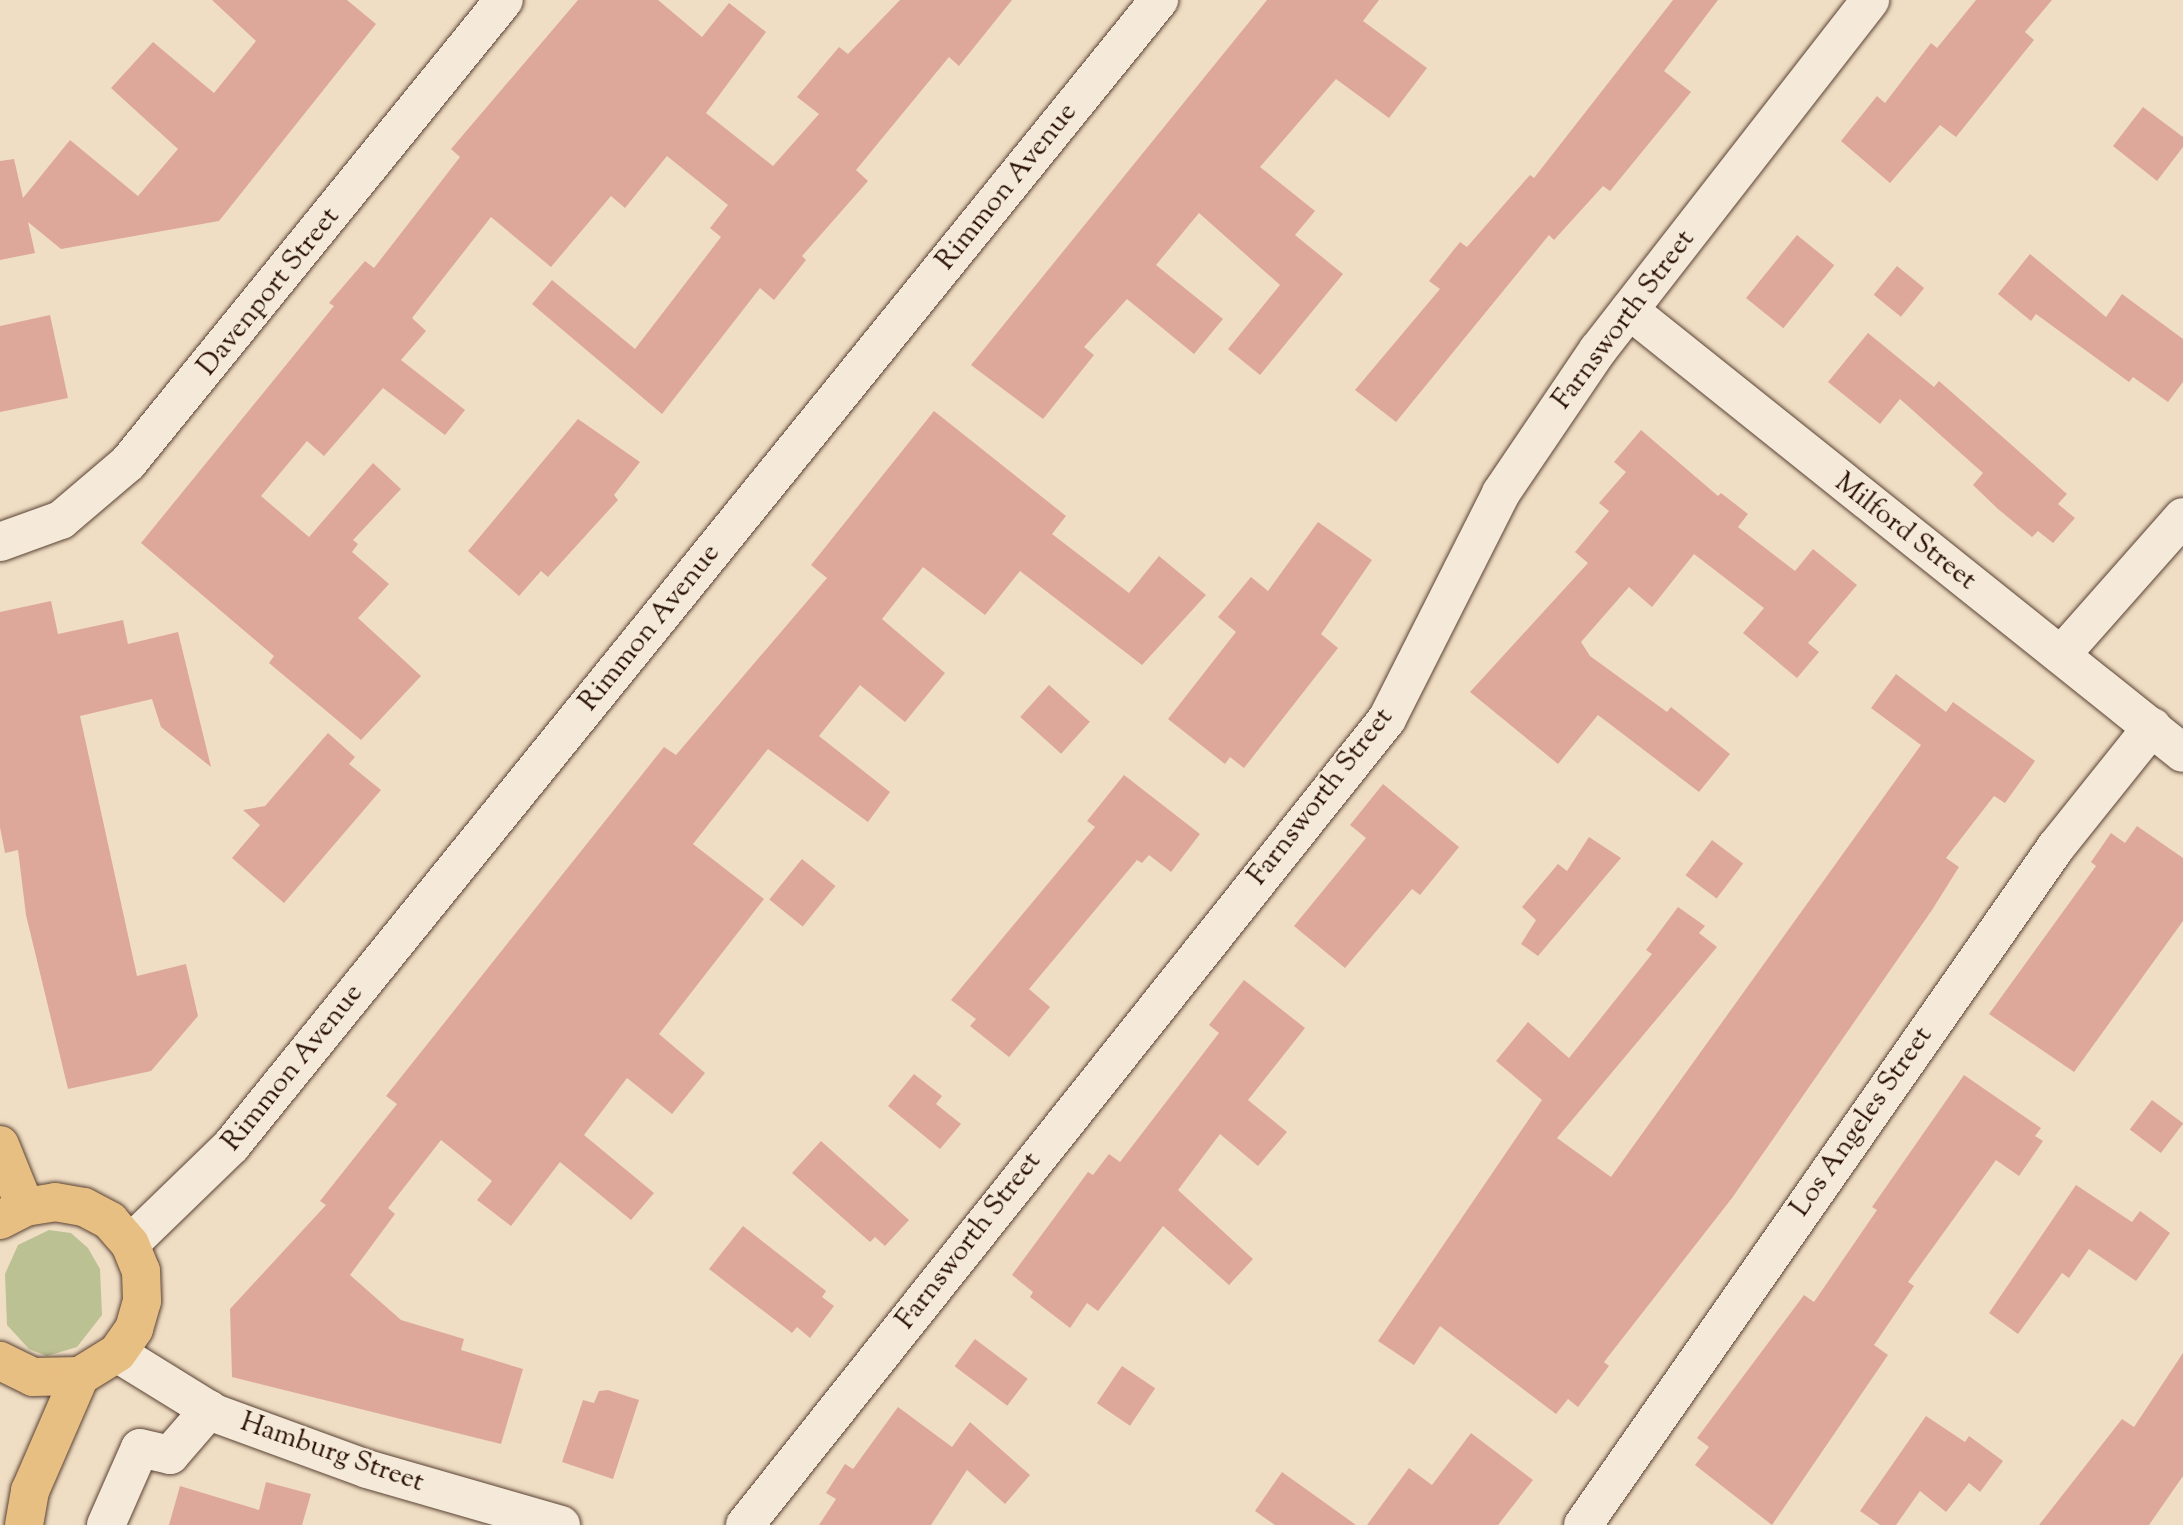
<!DOCTYPE html>
<style>
body{margin:0}
#map{position:relative;width:2183px;height:1525px;overflow:hidden;background:#f0dec4;font-family:"Sorts Mill Goudy",serif}
div>[style]{position:absolute}
.green>*{inset:0;background:#bbc193}
.building>*{inset:0;background:#dda899;transform-origin:0 0}
.roads{filter:drop-shadow(0 0 2px #5a4234) drop-shadow(0 0 2px #5a4234)}
.minor>*{height:38px;margin:-19px;padding:0 19px;transform-origin:19px;border-radius:19px;background:#f5ead9}
.major>*{height:38px;margin:-19px;padding:0 19px;transform-origin:19px;border-radius:19px;background:#e8bf82}
span{translate:-50% -50%;white-space:nowrap;text-align:center;line-height:1.15;-webkit-text-stroke:5px #f5ead9;paint-order:stroke}
.street-label{font-size:28px;color:#280e04}
</style>
<div id="map">
<div class="green">
<div style="clip-path:polygon(49px 1230px,71px 1233px,88px 1248px,100px 1269px,102px 1315px,77px 1347px,47px 1356px,29px 1349px,7px 1325px,5px 1274px,18px 1245px)"></div>
</div>
<div class="building">
<div style="clip-path:polygon(212px 0,347px 0,376px 24px,219px 221px,61px 249px,28px 222px,35px 253px,0 260px,0 161px,14px 159px,23px 198px,70px 140px,138px 196px,178px 149px,111px 88px,153px 42px,214px 93px,256px 41px)"></div>
<div style="clip-path:polygon(578px 0,658px 0,702px 37px,729px 3px,766px 32px,706px 113px,773px 166px,819px 114px,797px 97px,839px 47px,848px 54px,900px 0,1012px 0,959px 66px,949px 57px,856px 170px,868px 181px,802px 256px,806px 260px,774px 300px,760px 288px,662px 414px,532px 304px,552px 280px,635px 349px,721px 237px,710px 228px,728px 205px,667px 156px,625px 208px,611px 196px,551px 267px,491px 217px,412px 318px,426px 331px,401px 360px,465px 410px,445px 435px,383px 388px,324px 456px,307px 441px,261px 496px,309px 537px,373px 463px,401px 489px,353px 540px,358px 544px,352px 552px,389px 584px,358px 618px,421px 676px,361px 740px,269px 663px,274px 656px,141px 543px,334px 306px,329px 303px,365px 261px,374px 268px,460px 157px,451px 149px)"></div>
<div style="clip-path:polygon(1267px 0,1379px 0,1363px 21px,1427px 68px,1389px 118px,1336px 79px,1260px 167px,1315px 211px,1295px 235px,1343px 274px,1260px 375px,1228px 349px,1280px 285px,1199px 213px,1156px 265px,1223px 319px,1194px 354px,1127px 299px,1084px 347px,1094px 355px,1043px 419px,971px 365px)"></div>
<div style="clip-path:polygon(1673px 0,1718px 0,1664px 71px,1691px 92px,1610px 191px,1603px 186px,1554px 240px,1549px 235px,1396px 422px,1355px 390px,1440px 289px,1429px 281px,1460px 242px,1467px 247px,1530px 175px,1534px 178px)"></div>
<div style="clip-path:polygon(1976px 0,2052px 0,2025px 32px,2034px 40px,1956px 137px,1940px 125px,1890px 183px,1841px 141px,1877px 96px,1885px 103px,1931px 43px,1937px 48px)"></div>
<div style="clip-path:polygon(2143px 107px,2183px 137px,2183px 147px,2157px 181px,2113px 146px)"></div>
<div style="left:1797px;top:235px;width:48px;height:81px;rotate:39deg"></div>
<div style="clip-path:polygon(2030px 254px,2106px 317px,2122px 294px,2183px 339px,2183px 382px,2168px 402px,2133px 377px,2129px 382px,2036px 314px,2031px 321px,1998px 294px)"></div>
<div style="left:1897px;top:266px;width:35px;height:37px;rotate:39deg"></div>
<div style="clip-path:polygon(50px 315px,68px 398px,0 412px,0 326px)"></div>
<div style="clip-path:polygon(1868px 333px,1934px 387px,1939px 381px,2067px 494px,2058px 504px,2075px 518px,2053px 543px,2038px 531px,2032px 537px,1998px 509px,1973px 485px,1983px 473px,1900px 399px,1880px 424px,1828px 382px)"></div>
<div style="clip-path:polygon(934px 411px,1066px 516px,1052px 534px,1129px 593px,1159px 556px,1206px 595px,1142px 665px,1020px 571px,985px 615px,923px 567px,882px 619px,945px 673px,905px 722px,860px 685px,819px 736px,890px 792px,868px 822px,768px 749px,693px 844px,764px 899px,659px 1034px,705px 1073px,672px 1114px,627px 1078px,584px 1135px,654px 1193px,631px 1220px,560px 1162px,511px 1226px,477px 1200px,492px 1181px,441px 1140px,388px 1208px,395px 1214px,350px 1275px,401px 1320px,464px 1339px,461px 1350px,523px 1369px,501px 1444px,232px 1377px,230px 1309px,326px 1205px,320px 1201px,397px 1104px,386px 1096px,664px 747px,676px 755px,827px 578px,811px 565px)"></div>
<div style="clip-path:polygon(578px 419px,640px 462px,614px 495px,618px 500px,548px 577px,541px 571px,519px 596px,468px 551px)"></div>
<div style="clip-path:polygon(1641px 430px,1718px 496px,1721px 493px,1748px 514px,1738px 527px,1795px 571px,1813px 549px,1857px 585px,1808px 643px,1819px 652px,1797px 678px,1743px 633px,1764px 608px,1694px 554px,1652px 607px,1629px 587px,1581px 642px,1590px 656px,1667px 712px,1671px 707px,1730px 754px,1699px 792px,1598px 715px,1558px 764px,1470px 692px,1588px 563px,1575px 552px,1609px 511px,1599px 503px,1626px 472px,1614px 462px)"></div>
<div style="clip-path:polygon(1318px 522px,1372px 560px,1321px 634px,1338px 648px,1244px 768px,1230px 757px,1225px 764px,1168px 719px,1236px 632px,1218px 617px,1251px 577px,1268px 591px)"></div>
<div style="clip-path:polygon(51px 601px,58px 634px,123px 620px,128px 644px,178px 632px,211px 767px,161px 727px,152px 699px,80px 716px,137px 976px,186px 964px,198px 1016px,151px 1071px,68px 1089px,26px 915px,18px 850px,5px 853px,0 827px,0 612px)"></div>
<div style="clip-path:polygon(1896px 674px,1946px 712px,1953px 702px,2035px 761px,2005px 803px,1994px 796px,1946px 858px,1959px 867px,1932px 910px,1732px 1198px,1604px 1362px,1609px 1366px,1578px 1407px,1568px 1399px,1556px 1414px,1440px 1326px,1414px 1365px,1378px 1341px,1542px 1100px,1496px 1061px,1528px 1022px,1569px 1058px,1652px 954px,1646px 950px,1678px 907px,1705px 926px,1699px 933px,1717px 947px,1557px 1138px,1611px 1177px,1921px 745px,1871px 708px)"></div>
<div style="left:1049px;top:685px;width:55px;height:43px;rotate:42deg"></div>
<div style="clip-path:polygon(328px 733px,355px 757px,349px 764px,381px 790px,284px 903px,232px 858px,260px 825px,243px 810px,265px 806px)"></div>
<div style="clip-path:polygon(1124px 775px,1200px 834px,1171px 872px,1149px 855px,1142px 863px,1137px 860px,1029px 989px,1050px 1007px,1009px 1057px,970px 1026px,976px 1019px,951px 1000px,1095px 827px,1087px 821px)"></div>
<div style="clip-path:polygon(1383px 784px,1459px 847px,1420px 895px,1412px 889px,1345px 968px,1294px 926px,1366px 838px,1350px 825px)"></div>
<div style="clip-path:polygon(2137px 826px,2183px 858px,2183px 921px,2074px 1072px,1989px 1014px,2096px 866px,2091px 862px,2111px 833px,2125px 843px)"></div>
<div style="clip-path:polygon(1589px 837px,1621px 858px,1538px 956px,1521px 944px,1536px 920px,1522px 907px,1558px 864px,1567px 871px)"></div>
<div style="left:1712px;top:840px;width:39px;height:44px;rotate:37deg"></div>
<div style="left:802px;top:859px;width:43px;height:52px;rotate:39deg"></div>
<div style="clip-path:polygon(1244px 980px,1305px 1028px,1248px 1100px,1287px 1132px,1258px 1166px,1220px 1134px,1178px 1190px,1253px 1259px,1229px 1285px,1163px 1226px,1098px 1311px,1087px 1303px,1070px 1328px,1030px 1297px,1033px 1292px,1012px 1275px,1088px 1172px,1093px 1175px,1109px 1154px,1120px 1162px,1219px 1033px,1209px 1025px)"></div>
<div style="clip-path:polygon(914px 1074px,942px 1096px,936px 1104px,961px 1124px,940px 1149px,888px 1106px)"></div>
<div style="clip-path:polygon(1964px 1075px,2041px 1128px,2035px 1136px,2043px 1141px,2019px 1176px,1996px 1160px,1908px 1282px,1914px 1286px,1874px 1345px,1888px 1355px,1772px 1525px,1695px 1465px,1709px 1447px,1697px 1438px,1804px 1295px,1814px 1302px,1877px 1210px,1872px 1207px)"></div>
<div style="left:2152px;top:1100px;width:39px;height:37px;rotate:37deg"></div>
<div style="clip-path:polygon(821px 1141px,909px 1220px,885px 1246px,875px 1237px,870px 1242px,792px 1173px)"></div>
<div style="clip-path:polygon(2076px 1185px,2132px 1222px,2140px 1211px,2170px 1233px,2136px 1281px,2089px 1249px,2069px 1278px,2062px 1273px,2018px 1334px,1989px 1313px)"></div>
<div style="clip-path:polygon(743px 1226px,826px 1291px,822px 1297px,834px 1306px,810px 1338px,797px 1327px,792px 1333px,709px 1269px)"></div>
<div style="left:975px;top:1339px;width:66px;height:34px;rotate:37deg"></div>
<div style="clip-path:polygon(2183px 1353px,2183px 1476px,2149px 1525px,2039px 1525px,2122px 1419px,2134px 1427px)"></div>
<div style="left:1122px;top:1366px;width:40px;height:45px;rotate:34deg"></div>
<div style="clip-path:polygon(608px 1390px,639px 1400px,613px 1479px,562px 1462px,583px 1400px,594px 1403px,599px 1391px)"></div>
<div style="clip-path:polygon(898px 1407px,952px 1447px,970px 1422px,1030px 1475px,1005px 1504px,967px 1470px,931px 1525px,819px 1525px,836px 1499px,826px 1493px,845px 1464px,853px 1469px)"></div>
<div style="clip-path:polygon(1926px 1416px,1965px 1442px,1969px 1436px,2003px 1461px,1980px 1492px,1969px 1483px,1946px 1512px,1920px 1491px,1896px 1525px,1880px 1525px,1860px 1511px)"></div>
<div style="clip-path:polygon(1471px 1433px,1533px 1480px,1498px 1525px,1367px 1525px,1409px 1468px,1432px 1485px)"></div>
<div style="clip-path:polygon(1282px 1472px,1356px 1525px,1275px 1525px,1255px 1511px)"></div>
<div style="clip-path:polygon(266px 1482px,311px 1494px,302px 1525px,169px 1525px,180px 1486px,259px 1510px)"></div>
</div>
<div class="roads">
<div class="minor">
<div style="left:1629px;top:310px;width:709px;rotate:38.65deg"></div>
<div style="left:0;top:542px;width:65px;rotate:-19.8deg"></div>
<div style="left:61px;top:520px;width:88px;rotate:-40.4deg"></div>
<div style="left:128px;top:463px;width:596px;rotate:-50.92deg"></div>
<div style="left:2061px;top:655px;width:184px;rotate:-48.5deg"></div>
<div style="left:130px;top:1244px;width:141px;rotate:-44.1deg"></div>
<div style="left:231px;top:1146px;width:1475px;rotate:-51deg"></div>
<div style="left:117px;top:1353px;width:114px;rotate:31.7deg"></div>
<div style="left:214px;top:1413px;width:163px;rotate:20.1deg"></div>
<div style="left:367px;top:1469px;width:202px;rotate:16.1deg"></div>
<div style="left:106px;top:1525px;width:84px;rotate:-66.2deg"></div>
<div style="left:140px;top:1448px;width:31px;rotate:13deg"></div>
<div style="left:170px;top:1455px;width:60px;rotate:-49.1deg"></div>
<div style="left:745px;top:1525px;width:1030px;rotate:-51.46deg"></div>
<div style="left:1387px;top:719px;width:253px;rotate:-63.2deg"></div>
<div style="left:1501px;top:493px;width:173px;rotate:-55.9deg"></div>
<div style="left:1598px;top:350px;width:443px;rotate:-52.1deg"></div>
<div style="left:1583px;top:1525px;width:827px;rotate:-55.1deg"></div>
<div style="left:2056px;top:847px;width:154px;rotate:-51.3deg"></div>
</div>
<div class="major">
<div style="left:0;top:1145px;width:67px;rotate:68deg"></div>
<div style="left:0;top:1220px;width:28px;rotate:-27deg"></div>
<div style="left:25px;top:1207px;width:30px;rotate:-9deg"></div>
<div style="left:55px;top:1202px;width:29px;rotate:10deg"></div>
<div style="left:84px;top:1207px;width:30px;rotate:28deg"></div>
<div style="left:110px;top:1221px;width:30px;rotate:49deg"></div>
<div style="left:130px;top:1244px;width:29px;rotate:68deg"></div>
<div style="left:141px;top:1271px;width:30px;rotate:88deg"></div>
<div style="left:142px;top:1301px;width:29px;rotate:106deg"></div>
<div style="left:134px;top:1329px;width:29px;rotate:125deg"></div>
<div style="left:117px;top:1353px;width:44px;rotate:148.1deg"></div>
<div style="left:80px;top:1376px;width:47px;rotate:178.8deg"></div>
<div style="left:33px;top:1377px;width:37px;rotate:-154deg"></div>
<div style="left:24px;top:1525px;width:35px;rotate:-80deg"></div>
<div style="left:30px;top:1491px;width:125px;rotate:-66.5deg"></div>
</div>
</div>
<div class="street-label">
<span style="left:1007px;top:187px;rotate:-51deg">Rimmon Avenue</span>
<span style="left:269px;top:292px;rotate:-51deg">Davenport Street</span>
<span style="left:1624px;top:320px;rotate:-53deg">Farnsworth Street</span>
<span style="left:1905px;top:532px;rotate:38deg">Milford Street</span>
<span style="left:650px;top:628px;rotate:-51deg">Rimmon Avenue</span>
<span style="left:1321px;top:797px;rotate:-52deg">Farnsworth Street</span>
<span style="left:293px;top:1068px;rotate:-51deg">Rimmon Avenue</span>
<span style="left:1862px;top:1122px;rotate:-55deg">Los Angeles Street</span>
<span style="left:969px;top:1241px;rotate:-52deg">Farnsworth Street</span>
<span style="left:332px;top:1453px;rotate:19deg">Hamburg Street</span>
</div>
</div>
